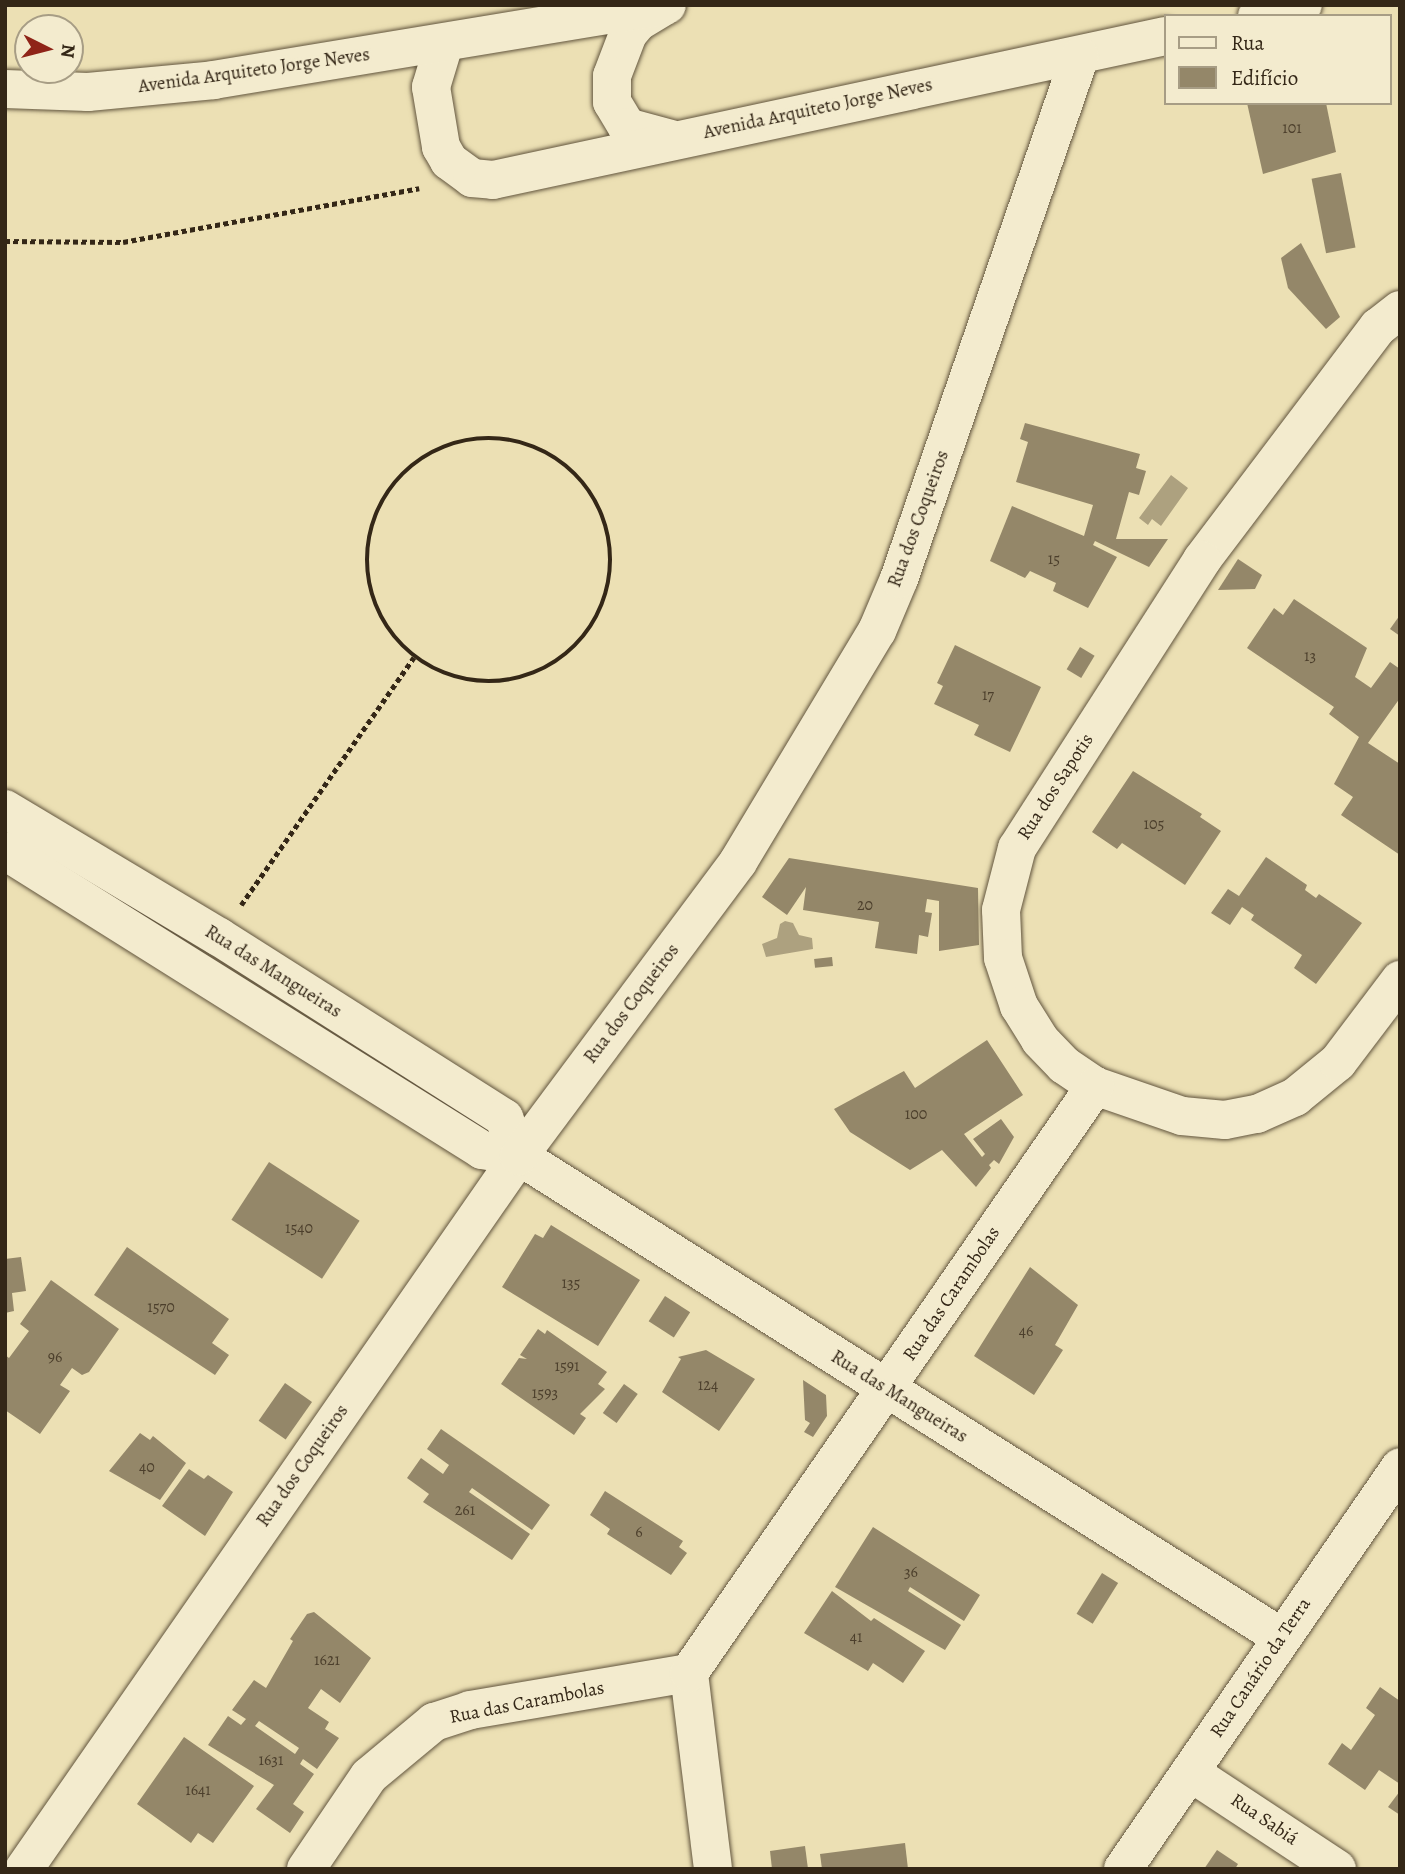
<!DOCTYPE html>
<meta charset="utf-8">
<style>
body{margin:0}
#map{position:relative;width:1405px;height:1874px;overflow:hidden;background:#ece0b4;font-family:Alegreya,serif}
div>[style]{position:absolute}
.water>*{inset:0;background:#ada17f}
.building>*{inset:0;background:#948769;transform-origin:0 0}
.path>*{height:4.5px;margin-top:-2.25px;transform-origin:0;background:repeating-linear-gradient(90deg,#342717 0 5px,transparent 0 8.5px)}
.path>.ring{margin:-2.25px;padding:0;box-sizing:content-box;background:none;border:4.5px solid #342717;border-radius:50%}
.roads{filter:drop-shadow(0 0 2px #62553e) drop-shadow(0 0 2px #62553e)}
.minor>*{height:38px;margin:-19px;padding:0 19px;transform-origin:19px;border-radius:19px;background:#f3ebce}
span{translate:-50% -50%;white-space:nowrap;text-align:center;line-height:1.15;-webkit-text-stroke:5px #f3ebce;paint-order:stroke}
.number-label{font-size:16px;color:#4c3f2c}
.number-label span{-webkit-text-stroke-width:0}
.street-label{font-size:19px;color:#342717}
.frame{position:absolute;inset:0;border:7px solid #342717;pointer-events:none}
.legend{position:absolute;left:1164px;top:14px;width:228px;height:91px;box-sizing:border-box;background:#f3ebce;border:2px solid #a79d85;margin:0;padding:9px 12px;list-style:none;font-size:21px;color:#342717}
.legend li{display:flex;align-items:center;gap:14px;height:35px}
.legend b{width:35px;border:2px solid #a79d85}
.north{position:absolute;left:14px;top:14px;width:70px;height:70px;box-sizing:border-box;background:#f3ebce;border:2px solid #a79d85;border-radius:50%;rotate:96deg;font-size:19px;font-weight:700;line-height:28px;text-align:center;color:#342717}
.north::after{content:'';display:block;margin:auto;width:24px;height:32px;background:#8f2418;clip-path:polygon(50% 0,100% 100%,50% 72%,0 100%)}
</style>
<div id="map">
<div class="water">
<div style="clip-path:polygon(1171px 475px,1188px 488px,1161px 526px,1152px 519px,1148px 525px,1139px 518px)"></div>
<div style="clip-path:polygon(785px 921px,793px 923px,799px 935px,812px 938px,813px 949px,766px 957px,762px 944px,777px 938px,780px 924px)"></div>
</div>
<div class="building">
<div style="clip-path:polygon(1247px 103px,1326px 103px,1336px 152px,1263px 174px)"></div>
<div style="left:1341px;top:173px;width:76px;height:30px;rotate:79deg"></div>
<div style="clip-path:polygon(1301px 243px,1340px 317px,1326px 329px,1288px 288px,1281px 258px)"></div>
<div style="clip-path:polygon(1025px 423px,1140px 454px,1136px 468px,1146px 471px,1139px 495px,1129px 492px,1116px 539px,1168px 539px,1149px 567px,1095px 541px,1093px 545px,1117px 557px,1088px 608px,1053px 591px,1056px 583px,1030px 571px,1025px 578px,990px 561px,1012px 506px,1084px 536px,1093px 505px,1016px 482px,1028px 442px,1020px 439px)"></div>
<div style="clip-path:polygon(1238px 559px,1262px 575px,1255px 589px,1218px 590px)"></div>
<div style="clip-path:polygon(1294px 599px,1367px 648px,1355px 677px,1371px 688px,1390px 662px,1400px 669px,1400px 698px,1368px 743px,1400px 764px,1400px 855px,1341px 815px,1353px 797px,1334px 784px,1359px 737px,1329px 714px,1334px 707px,1247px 648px,1274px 608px,1283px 615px)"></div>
<div style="clip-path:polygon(1400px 615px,1400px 636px,1390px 629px)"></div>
<div style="clip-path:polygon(955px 645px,1041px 687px,1010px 752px,974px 735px,979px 725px,934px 704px,943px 686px,937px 683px)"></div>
<div style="left:1080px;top:647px;width:17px;height:26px;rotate:31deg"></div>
<div style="clip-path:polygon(1133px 771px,1202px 814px,1200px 817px,1221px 831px,1185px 885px,1122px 843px,1117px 849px,1092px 832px)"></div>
<div style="clip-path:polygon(1266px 857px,1307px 885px,1305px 890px,1316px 898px,1319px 894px,1362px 923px,1316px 984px,1294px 968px,1302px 955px,1251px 920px,1254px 915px,1242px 907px,1230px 925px,1211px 913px,1228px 889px,1239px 896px)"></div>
<div style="clip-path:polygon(789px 858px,978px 888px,979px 945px,939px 951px,939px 901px,927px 899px,925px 912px,932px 913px,928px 937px,919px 935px,917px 954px,875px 948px,879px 922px,803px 910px,806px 887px,787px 915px,762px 897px)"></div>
<div style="left:832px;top:957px;width:9px;height:18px;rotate:84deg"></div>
<div style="clip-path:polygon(987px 1040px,1023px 1095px,964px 1134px,982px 1157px,985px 1154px,973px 1139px,1001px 1119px,1014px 1137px,999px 1164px,994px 1160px,989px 1165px,991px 1168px,976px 1187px,942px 1150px,910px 1170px,850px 1132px,834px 1109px,904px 1071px,915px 1088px)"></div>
<div style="left:269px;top:1162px;width:108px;height:69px;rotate:33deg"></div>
<div style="clip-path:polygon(551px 1225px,640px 1280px,598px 1346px,502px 1287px,535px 1234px,543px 1238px)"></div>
<div style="clip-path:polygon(127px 1247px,229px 1319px,212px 1343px,229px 1355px,215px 1375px,94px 1295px)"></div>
<div style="clip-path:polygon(21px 1257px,26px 1291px,12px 1293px,14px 1311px,5px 1313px,5px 1259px)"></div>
<div style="clip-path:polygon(1030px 1267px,1078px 1305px,1055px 1345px,1063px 1350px,1034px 1395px,974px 1356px)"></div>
<div style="clip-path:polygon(51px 1280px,119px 1329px,89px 1372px,82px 1375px,72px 1368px,60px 1385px,70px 1391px,40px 1434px,5px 1410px,5px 1355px,9px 1358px,29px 1331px,20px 1324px)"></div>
<div style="left:665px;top:1296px;width:30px;height:30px;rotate:33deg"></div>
<div style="clip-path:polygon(538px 1329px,545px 1334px,547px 1330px,607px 1372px,598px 1384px,605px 1389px,580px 1414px,586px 1418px,574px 1435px,501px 1384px,519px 1358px,527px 1359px,520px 1355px)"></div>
<div style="clip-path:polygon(706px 1350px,755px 1379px,719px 1431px,662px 1392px,681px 1359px,678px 1357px)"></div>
<div style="clip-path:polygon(803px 1380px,826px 1395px,827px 1416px,813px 1437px,804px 1432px,810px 1423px,805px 1420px)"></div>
<div style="left:285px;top:1383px;width:33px;height:46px;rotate:35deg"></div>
<div style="left:624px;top:1384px;width:17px;height:36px;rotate:36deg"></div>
<div style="clip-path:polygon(441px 1429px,550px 1505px,532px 1530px,472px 1488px,469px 1492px,530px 1534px,512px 1560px,423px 1502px,429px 1494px,407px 1478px,421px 1458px,443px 1474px,449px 1465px,427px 1449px)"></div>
<div style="clip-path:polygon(140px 1433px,150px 1440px,153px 1436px,186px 1463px,160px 1500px,109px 1471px)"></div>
<div style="clip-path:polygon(189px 1469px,204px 1479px,208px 1475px,233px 1492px,205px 1536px,162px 1506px)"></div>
<div style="clip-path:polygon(605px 1491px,683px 1541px,679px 1547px,687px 1553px,671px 1575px,607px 1534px,610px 1529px,590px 1515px)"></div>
<div style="clip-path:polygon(873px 1527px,980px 1595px,964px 1621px,910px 1587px,908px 1591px,961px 1625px,945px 1650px,835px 1587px)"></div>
<div style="left:1102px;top:1573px;width:19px;height:48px;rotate:32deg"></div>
<div style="clip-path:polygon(832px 1591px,871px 1621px,874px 1618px,925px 1651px,903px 1683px,873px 1663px,868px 1671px,804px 1633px)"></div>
<div style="clip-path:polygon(evenodd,314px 1612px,371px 1658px,340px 1703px,321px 1689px,308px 1708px,329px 1722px,325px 1729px,339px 1738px,317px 1769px,303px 1759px,300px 1764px,314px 1774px,293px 1804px,304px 1812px,290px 1833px,256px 1809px,274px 1785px,208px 1745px,228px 1716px,241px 1725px,246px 1719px,232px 1710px,254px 1680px,266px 1688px,293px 1641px,290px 1639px,307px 1614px,314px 1612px,259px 1721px,299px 1748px,295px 1754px,255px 1726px,259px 1721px)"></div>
<div style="clip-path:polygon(1380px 1687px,1400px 1701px,1400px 1784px,1379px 1770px,1365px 1790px,1328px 1764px,1342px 1743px,1351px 1750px,1375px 1715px,1366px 1708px)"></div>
<div style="clip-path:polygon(184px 1737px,254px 1786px,213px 1843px,198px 1833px,191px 1843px,137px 1804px)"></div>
<div style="clip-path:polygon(1400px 1791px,1400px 1815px,1388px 1807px)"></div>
<div style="clip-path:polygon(905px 1843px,908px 1869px,822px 1869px,820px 1854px)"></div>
<div style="clip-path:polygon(805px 1846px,808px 1869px,772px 1869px,770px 1851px)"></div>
<div style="clip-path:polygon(1217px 1850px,1238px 1864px,1235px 1869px,1204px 1869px)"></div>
</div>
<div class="path">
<div style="left:5px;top:241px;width:118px;rotate:0.5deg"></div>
<div style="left:123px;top:242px;width:301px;rotate:-10.3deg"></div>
<div class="ring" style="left:367px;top:438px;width:239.5px;height:239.5px"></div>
<div style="left:241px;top:905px;width:302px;rotate:-55.1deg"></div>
</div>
<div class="roads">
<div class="minor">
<div style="left:663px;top:7px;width:29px;rotate:149deg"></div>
<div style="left:638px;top:22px;width:16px;rotate:130deg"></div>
<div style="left:628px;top:34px;width:45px;rotate:110.9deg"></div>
<div style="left:612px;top:76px;width:26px;rotate:90deg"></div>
<div style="left:612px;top:102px;width:29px;rotate:59deg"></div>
<div style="left:627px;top:127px;width:46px;rotate:15.3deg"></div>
<div style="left:1257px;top:16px;width:47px;rotate:-13.4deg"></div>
<div style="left:444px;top:44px;width:45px;rotate:106.8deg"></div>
<div style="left:431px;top:87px;width:61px;rotate:80.5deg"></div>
<div style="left:441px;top:147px;width:16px;rotate:60deg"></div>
<div style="left:449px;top:161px;width:29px;rotate:36deg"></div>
<div style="left:472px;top:178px;width:21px;rotate:5deg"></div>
<div style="left:493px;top:180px;width:687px;rotate:-12.09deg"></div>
<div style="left:5px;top:89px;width:83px;rotate:2.1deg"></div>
<div style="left:88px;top:92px;width:127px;rotate:-5.4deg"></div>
<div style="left:214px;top:80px;width:459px;rotate:-9.4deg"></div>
<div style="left:1400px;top:310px;width:28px;rotate:142deg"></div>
<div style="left:1378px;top:327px;width:292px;rotate:127.1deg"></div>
<div style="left:1202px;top:560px;width:342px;rotate:122.7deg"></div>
<div style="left:1017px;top:848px;width:64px;rotate:104.5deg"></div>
<div style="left:1001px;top:910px;width:48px;rotate:87.6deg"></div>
<div style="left:1003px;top:958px;width:51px;rotate:71.6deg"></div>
<div style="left:1019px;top:1006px;width:40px;rotate:58deg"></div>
<div style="left:1040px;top:1040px;width:35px;rotate:46deg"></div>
<div style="left:1064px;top:1065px;width:37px;rotate:34deg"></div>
<div style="left:1095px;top:1086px;width:92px;rotate:19deg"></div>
<div style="left:1182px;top:1116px;width:43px;rotate:5.3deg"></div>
<div style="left:1225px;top:1120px;width:33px;rotate:-11deg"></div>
<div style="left:1257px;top:1114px;width:42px;rotate:-24.1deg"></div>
<div style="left:1295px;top:1097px;width:55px;rotate:-39.1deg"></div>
<div style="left:1338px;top:1062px;width:103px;rotate:-52.9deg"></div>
<div style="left:5px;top:809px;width:249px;rotate:30.9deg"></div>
<div style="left:219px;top:937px;width:338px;rotate:32.4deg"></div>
<div style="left:504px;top:1118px;width:41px;rotate:68.5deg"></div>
<div style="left:5px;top:851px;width:563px;rotate:32.08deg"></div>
<div style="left:482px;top:1150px;width:37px;rotate:9deg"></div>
<div style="left:519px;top:1156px;width:901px;rotate:32.26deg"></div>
<div style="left:1190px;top:1772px;width:176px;rotate:33.4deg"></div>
<div style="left:24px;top:1869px;width:868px;rotate:-55.23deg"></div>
<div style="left:519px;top:1156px;width:367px;rotate:-53.3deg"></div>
<div style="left:738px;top:862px;width:270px;rotate:-59deg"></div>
<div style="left:877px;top:631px;width:56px;rotate:-67.1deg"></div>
<div style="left:899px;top:579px;width:553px;rotate:-70.91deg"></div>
<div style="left:306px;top:1869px;width:112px;rotate:-55.9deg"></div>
<div style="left:369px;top:1776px;width:85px;rotate:-39.7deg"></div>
<div style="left:434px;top:1722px;width:38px;rotate:-18deg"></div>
<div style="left:470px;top:1710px;width:222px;rotate:-9.6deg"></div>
<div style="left:713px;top:1869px;width:197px;rotate:-97deg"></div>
<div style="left:689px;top:1673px;width:714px;rotate:-55.33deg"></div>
<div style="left:1123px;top:1869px;width:488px;rotate:-55.4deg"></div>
</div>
</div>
<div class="number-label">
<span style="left:1292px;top:128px">101</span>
<span style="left:1054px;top:559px">15</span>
<span style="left:1310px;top:656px">13</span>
<span style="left:988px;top:695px">17</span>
<span style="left:1154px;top:824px">105</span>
<span style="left:865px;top:905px">20</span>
<span style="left:916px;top:1114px">100</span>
<span style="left:299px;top:1228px">1540</span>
<span style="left:571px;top:1283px">135</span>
<span style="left:161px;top:1307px">1570</span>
<span style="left:1026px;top:1331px">46</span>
<span style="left:55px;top:1357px">96</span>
<span style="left:567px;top:1366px">1591</span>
<span style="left:708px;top:1385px">124</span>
<span style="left:545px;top:1393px">1593</span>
<span style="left:147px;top:1467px">40</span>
<span style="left:465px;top:1510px">261</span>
<span style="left:639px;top:1532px">6</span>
<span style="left:911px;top:1572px">36</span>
<span style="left:856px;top:1637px">41</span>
<span style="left:327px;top:1660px">1621</span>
<span style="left:271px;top:1760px">1631</span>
<span style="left:198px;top:1790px">1641</span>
</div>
<div class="street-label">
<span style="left:254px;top:71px;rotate:-8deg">Avenida Arquiteto Jorge Neves</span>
<span style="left:818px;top:109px;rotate:-12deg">Avenida Arquiteto Jorge Neves</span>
<span style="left:919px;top:519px;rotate:-70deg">Rua dos Coqueiros</span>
<span style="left:1056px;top:787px;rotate:-57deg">Rua dos Sapotis</span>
<span style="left:273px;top:972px;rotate:32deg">Rua das Mangueiras</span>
<span style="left:632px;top:1004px;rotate:-53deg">Rua dos Coqueiros</span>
<span style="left:952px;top:1294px;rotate:-56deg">Rua das Carambolas</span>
<span style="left:899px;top:1397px;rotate:32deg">Rua das Mangueiras</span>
<span style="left:303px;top:1466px;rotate:-55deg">Rua dos Coqueiros</span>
<span style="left:1261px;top:1668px;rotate:-56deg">Rua Canário da Terra</span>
<span style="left:527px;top:1703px;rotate:-11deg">Rua das Carambolas</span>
<span style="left:1264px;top:1820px;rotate:34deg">Rua Sabiá</span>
</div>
<div class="frame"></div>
<ul class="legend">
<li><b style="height:9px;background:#f3ebce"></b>Rua</li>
<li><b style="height:19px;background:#948769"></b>Edifício</li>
</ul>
<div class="north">N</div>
</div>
